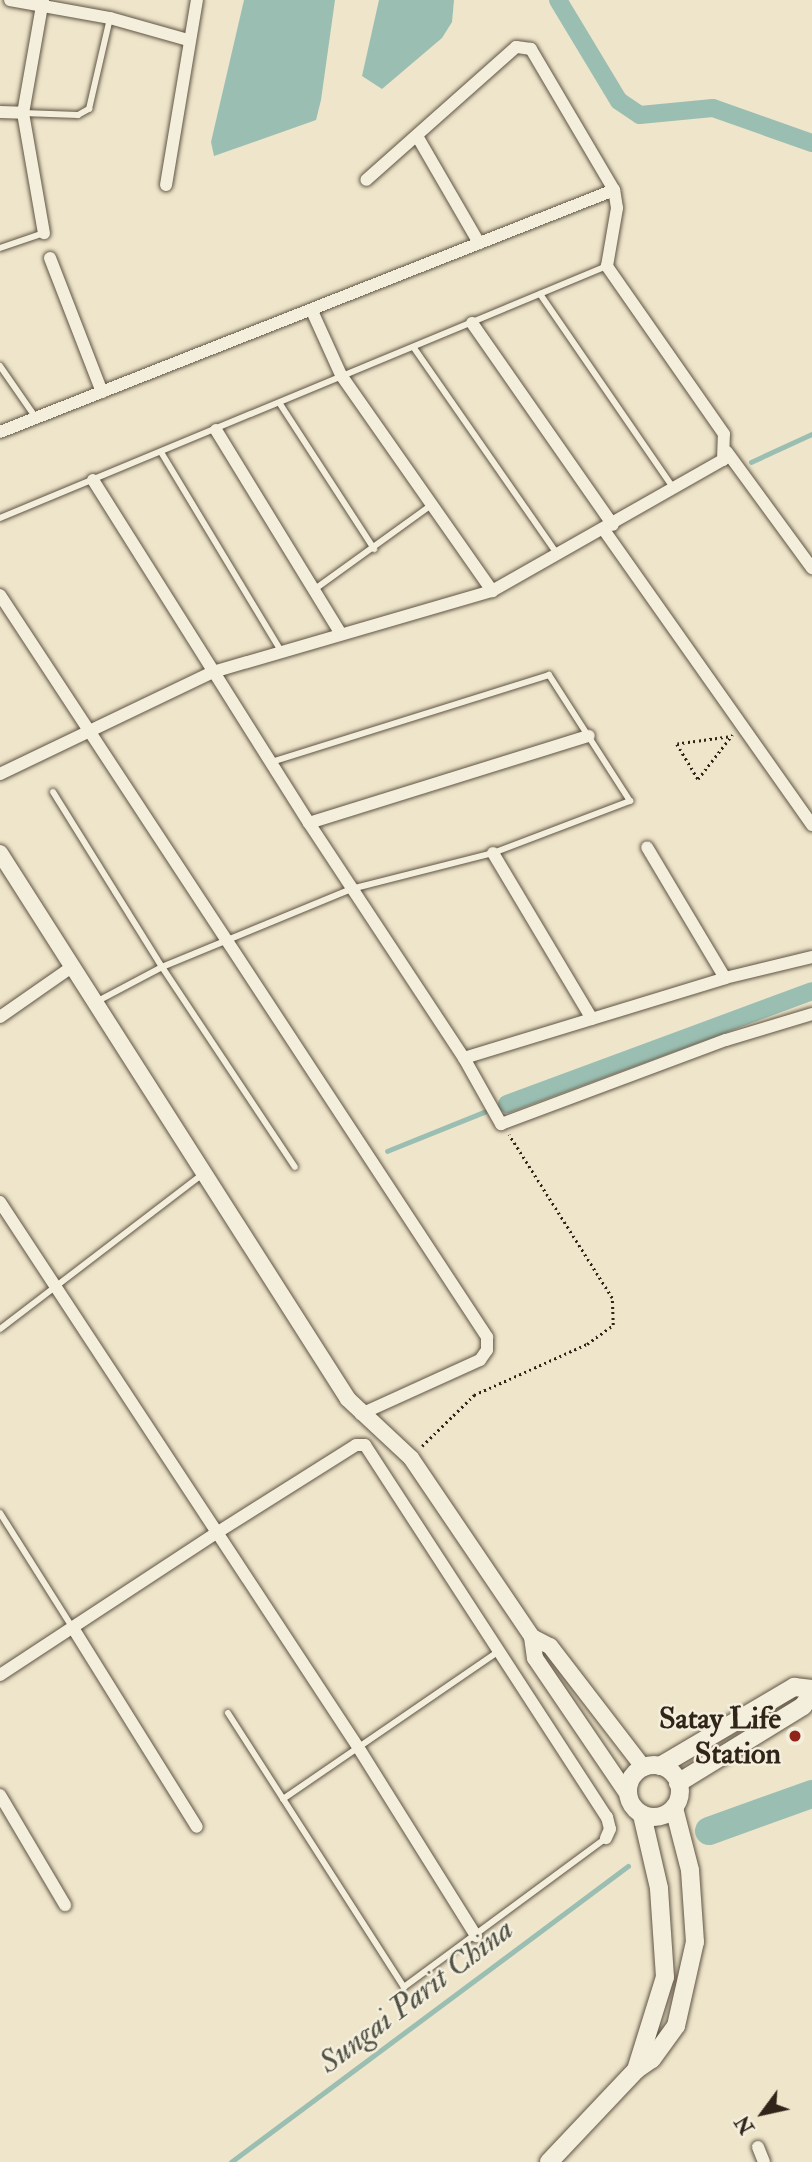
<!DOCTYPE html>
<style>
body{margin:0}
#map{position:relative;width:812px;height:2162px;overflow:hidden;background:#eee5ca;font-family:"IM FELL Double Pica",serif}
div>[style]{position:absolute}
.water>*{inset:0;background:#9abfb2}
.stream>*{height:4.5px;margin:-2.25px;padding:0 2.25px;transform-origin:2.25px;border-radius:2.25px;background:#9abfb2}
.canal>*{height:18px;margin:-9px;padding:0 9px;transform-origin:9px;border-radius:9px;background:#9abfb2}
.river>*{height:28px;margin:-14px;padding:0 14px;transform-origin:14px;border-radius:14px;background:#9abfb2}
.path>*{height:2.5px;margin-top:-1.25px;transform-origin:0;background:repeating-linear-gradient(90deg,#312418 0 2px,transparent 0 5.5px)}
.roads{filter:drop-shadow(0 0 2px #605444) drop-shadow(0 0 2px #605444)}
.service>*{height:6px;margin:-3px;padding:0 3px;transform-origin:3px;border-radius:3px;background:#f4eedd}
.minor>*{height:12px;margin:-6px;padding:0 6px;transform-origin:6px;border-radius:6px;background:#f4eedd}
.tertiary>*{height:16px;margin:-8px;padding:0 8px;transform-origin:8px;border-radius:8px;background:#f4eedd}
.secondary>*{height:18px;margin:-9px;padding:0 9px;transform-origin:9px;border-radius:9px;background:#f4eedd}
.secondary>.ring{margin:-9px;padding:0;box-sizing:content-box;background:none;border:18px solid #f4eedd;border-radius:50%}
.dots>*{width:19px;height:19px;translate:-50% -50%;box-sizing:border-box;border:4px solid #f4eedd;border-radius:50%}
span{translate:-50% -50%;white-space:nowrap;text-align:center;line-height:1.15;-webkit-text-stroke:5px #f4eedd;paint-order:stroke}
.poi-label{font-size:30px;color:#312418;font-weight:700}
.right{translate:-100% -50%;text-align:right}
.water-label{font-size:32px;color:#505246;font-style:italic}
.north{position:absolute;left:728px;top:2078px;width:70px;height:70px;-webkit-text-stroke:5px #f4eedd;paint-order:stroke;rotate:237deg;font-size:19px;font-weight:700;line-height:28px;text-align:center;color:#312418}
.north::after{content:'';display:block;margin:auto;width:24px;height:32px;background:#312418;clip-path:polygon(50% 0,100% 100%,50% 72%,0 100%)}
</style>
<div id="map">
<div class="water">
<div style="clip-path:polygon(244px 0,335px 0,321px 100px,316px 120px,214px 156px,211px 142px)"></div>
<div style="clip-path:polygon(379px 0,454px 0,452px 22px,442px 38px,382px 89px,362px 76px)"></div>
</div>
<div class="stream">
<div style="left:751px;top:462px;width:67px;rotate:-24.7deg"></div>
<div style="left:387px;top:1151px;width:105px;rotate:-21.9deg"></div>
<div style="left:231px;top:2162px;width:495px;rotate:-36.7deg"></div>
</div>
<div class="canal">
<div style="left:558px;top:0;width:118px;rotate:58.9deg"></div>
<div style="left:619px;top:101px;width:25px;rotate:34deg"></div>
<div style="left:640px;top:115px;width:73px;rotate:-5.5deg"></div>
<div style="left:713px;top:108px;width:105px;rotate:19.5deg"></div>
<div style="left:507px;top:1104px;width:325px;rotate:-20.3deg"></div>
</div>
<div class="river">
<div style="left:709px;top:1831px;width:109px;rotate:-19.8deg"></div>
</div>
<div class="path">
<div style="left:728px;top:737px;width:51px;rotate:172.2deg"></div>
<div style="left:677px;top:744px;width:41px;rotate:59deg"></div>
<div style="left:698px;top:779px;width:56px;rotate:-52.3deg"></div>
<div style="left:422px;top:1446px;width:73px;rotate:-44.4deg"></div>
<div style="left:474px;top:1395px;width:124px;rotate:-24.3deg"></div>
<div style="left:587px;top:1344px;width:32px;rotate:-36deg"></div>
<div style="left:613px;top:1325px;width:27px;rotate:-92deg"></div>
<div style="left:612px;top:1298px;width:193px;rotate:-122.3deg"></div>
</div>
<div class="roads">
<div class="service">
<div style="left:23px;top:113px;width:55px;rotate:2.1deg"></div>
<div style="left:78px;top:115px;width:13px;rotate:-29deg"></div>
<div style="left:89px;top:109px;width:93px;rotate:-77deg"></div>
<div style="left:0;top:248px;width:46px;rotate:-18.8deg"></div>
<div style="left:540px;top:294px;width:237px;rotate:55.5deg"></div>
<div style="left:414px;top:348px;width:251px;rotate:55.2deg"></div>
<div style="left:0;top:366px;width:63px;rotate:55.3deg"></div>
<div style="left:280px;top:404px;width:173px;rotate:57deg"></div>
<div style="left:161px;top:452px;width:232px;rotate:58.9deg"></div>
<div style="left:0;top:518px;width:657px;rotate:-22.55deg"></div>
<div style="left:315px;top:589px;width:145px;rotate:-35.8deg"></div>
<div style="left:53px;top:792px;width:206px;rotate:58.1deg"></div>
<div style="left:162px;top:967px;width:240px;rotate:56.4deg"></div>
<div style="left:96px;top:1002px;width:75px;rotate:-27.9deg"></div>
<div style="left:162px;top:967px;width:204px;rotate:-22.4deg"></div>
<div style="left:351px;top:889px;width:146px;rotate:-14.2deg"></div>
<div style="left:493px;top:853px;width:147px;rotate:-20.8deg"></div>
<div style="left:630px;top:801px;width:150px;rotate:-122.7deg"></div>
<div style="left:549px;top:675px;width:290px;rotate:162.6deg"></div>
<div style="left:0;top:1329px;width:257px;rotate:-37.4deg"></div>
<div style="left:0;top:1513px;width:135px;rotate:57.7deg"></div>
<div style="left:228px;top:1713px;width:326px;rotate:57.3deg"></div>
<div style="left:404px;top:1987px;width:251px;rotate:-36.4deg"></div>
<div style="left:283px;top:1799px;width:264px;rotate:-34.4deg"></div>
</div>
<div class="minor">
<div style="left:10px;top:0;width:102px;rotate:10.2deg"></div>
<div style="left:110px;top:18px;width:81px;rotate:15.8deg"></div>
<div style="left:43px;top:0;width:115px;rotate:100deg"></div>
<div style="left:23px;top:113px;width:122px;rotate:80.1deg"></div>
<div style="left:0;top:112px;width:23px;rotate:2deg"></div>
<div style="left:417px;top:136px;width:124px;rotate:59.9deg"></div>
<div style="left:166px;top:185px;width:188px;rotate:-80.5deg"></div>
<div style="left:50px;top:258px;width:144px;rotate:68.8deg"></div>
<div style="left:312px;top:311px;width:70px;rotate:65.6deg"></div>
<div style="left:341px;top:375px;width:264px;rotate:55deg"></div>
<div style="left:472px;top:323px;width:246px;rotate:55.1deg"></div>
<div style="left:216px;top:430px;width:239px;rotate:58.5deg"></div>
<div style="left:0;top:432px;width:660px;rotate:-21.51deg"></div>
<div style="left:727px;top:452px;width:144px;rotate:53.8deg"></div>
<div style="left:93px;top:480px;width:405px;rotate:57.8deg"></div>
<div style="left:309px;top:823px;width:282px;rotate:56.6deg"></div>
<div style="left:464px;top:1058px;width:76px;rotate:60.7deg"></div>
<div style="left:501px;top:1124px;width:240px;rotate:-20.5deg"></div>
<div style="left:726px;top:1040px;width:90px;rotate:-16.8deg"></div>
<div style="left:604px;top:530px;width:361px;rotate:54.8deg"></div>
<div style="left:0;top:595px;width:888px;rotate:56.72deg"></div>
<div style="left:487px;top:1337px;width:13px;rotate:90deg"></div>
<div style="left:487px;top:1350px;width:12px;rotate:125deg"></div>
<div style="left:480px;top:1360px;width:131px;rotate:155.6deg"></div>
<div style="left:0;top:774px;width:236px;rotate:-25.6deg"></div>
<div style="left:213px;top:672px;width:291px;rotate:-16.2deg"></div>
<div style="left:492px;top:591px;width:266px;rotate:-29.6deg"></div>
<div style="left:723px;top:460px;width:26px;rotate:-88deg"></div>
<div style="left:724px;top:434px;width:205px;rotate:-124.9deg"></div>
<div style="left:607px;top:266px;width:59px;rotate:-80.2deg"></div>
<div style="left:617px;top:208px;width:18px;rotate:-99deg"></div>
<div style="left:614px;top:190px;width:164px;rotate:-120.5deg"></div>
<div style="left:531px;top:49px;width:15px;rotate:-172deg"></div>
<div style="left:516px;top:47px;width:200px;rotate:138.4deg"></div>
<div style="left:309px;top:823px;width:293px;rotate:-17.3deg"></div>
<div style="left:493px;top:853px;width:193px;rotate:59.2deg"></div>
<div style="left:725px;top:978px;width:89px;rotate:-13.6deg"></div>
<div style="left:0;top:1017px;width:89px;rotate:-34.9deg"></div>
<div style="left:464px;top:1058px;width:273px;rotate:-17deg"></div>
<div style="left:725px;top:978px;width:152px;rotate:-120.8deg"></div>
<div style="left:0;top:1202px;width:652px;rotate:56.7deg"></div>
<div style="left:358px;top:1747px;width:223px;rotate:58deg"></div>
<div style="left:73px;top:1628px;width:234px;rotate:58.1deg"></div>
<div style="left:0;top:1675px;width:261px;rotate:-33.3deg"></div>
<div style="left:218px;top:1532px;width:163px;rotate:-32.2deg"></div>
<div style="left:356px;top:1445px;width:9px"></div>
<div style="left:365px;top:1445px;width:444px;rotate:57deg"></div>
<div style="left:607px;top:1817px;width:12px;rotate:76deg"></div>
<div style="left:610px;top:1829px;width:10px;rotate:114deg"></div>
<div style="left:0;top:1795px;width:128px;rotate:59.4deg"></div>
<div style="left:758px;top:2147px;width:16px;rotate:68deg"></div>
</div>
<div class="tertiary">
<div style="left:0;top:853px;width:647px;rotate:57.49deg"></div>
<div style="left:348px;top:1399px;width:86px;rotate:43.1deg"></div>
<div style="left:411px;top:1458px;width:216px;rotate:55.9deg"></div>
<div style="left:532px;top:1637px;width:21px;rotate:82deg"></div>
<div style="left:535px;top:1658px;width:166px;rotate:55.8deg"></div>
<div style="left:532px;top:1637px;width:20px;rotate:27deg"></div>
<div style="left:550px;top:1646px;width:154px;rotate:52.4deg"></div>
</div>
<div class="secondary">
<div class="ring" style="left:628px;top:1765px;width:34px;height:34px"></div>
<div style="left:660px;top:1766px;width:156px;rotate:-30.5deg"></div>
<div style="left:794px;top:1687px;width:18px;rotate:6deg"></div>
<div style="left:678px;top:1783px;width:147px;rotate:-31.6deg"></div>
<div style="left:803px;top:1706px;width:15px;rotate:-53deg"></div>
<div style="left:636px;top:2070px;width:97px;rotate:-72.7deg"></div>
<div style="left:665px;top:1977px;width:89px;rotate:-93.9deg"></div>
<div style="left:659px;top:1888px;width:75px;rotate:-103.1deg"></div>
<div style="left:549px;top:2162px;width:127px;rotate:-46.6deg"></div>
<div style="left:636px;top:2070px;width:19px;rotate:-35deg"></div>
<div style="left:652px;top:2059px;width:41px;rotate:-54deg"></div>
<div style="left:676px;top:2026px;width:86px;rotate:-77.3deg"></div>
<div style="left:695px;top:1942px;width:72px;rotate:-94deg"></div>
<div style="left:690px;top:1870px;width:64px;rotate:-104.5deg"></div>
</div>
</div>
<div class="dots">
<div style="left:795px;top:1736px;background:#8f2418"></div>
</div>
<div class="poi-label">
<span class="right" style="left:781px;top:1736px">Satay Life<br>Station</span>
</div>
<div class="water-label">
<span style="left:416px;top:1996px;rotate:-37deg">Sungai Parit China</span>
</div>
<div class="north">N</div>
</div>
